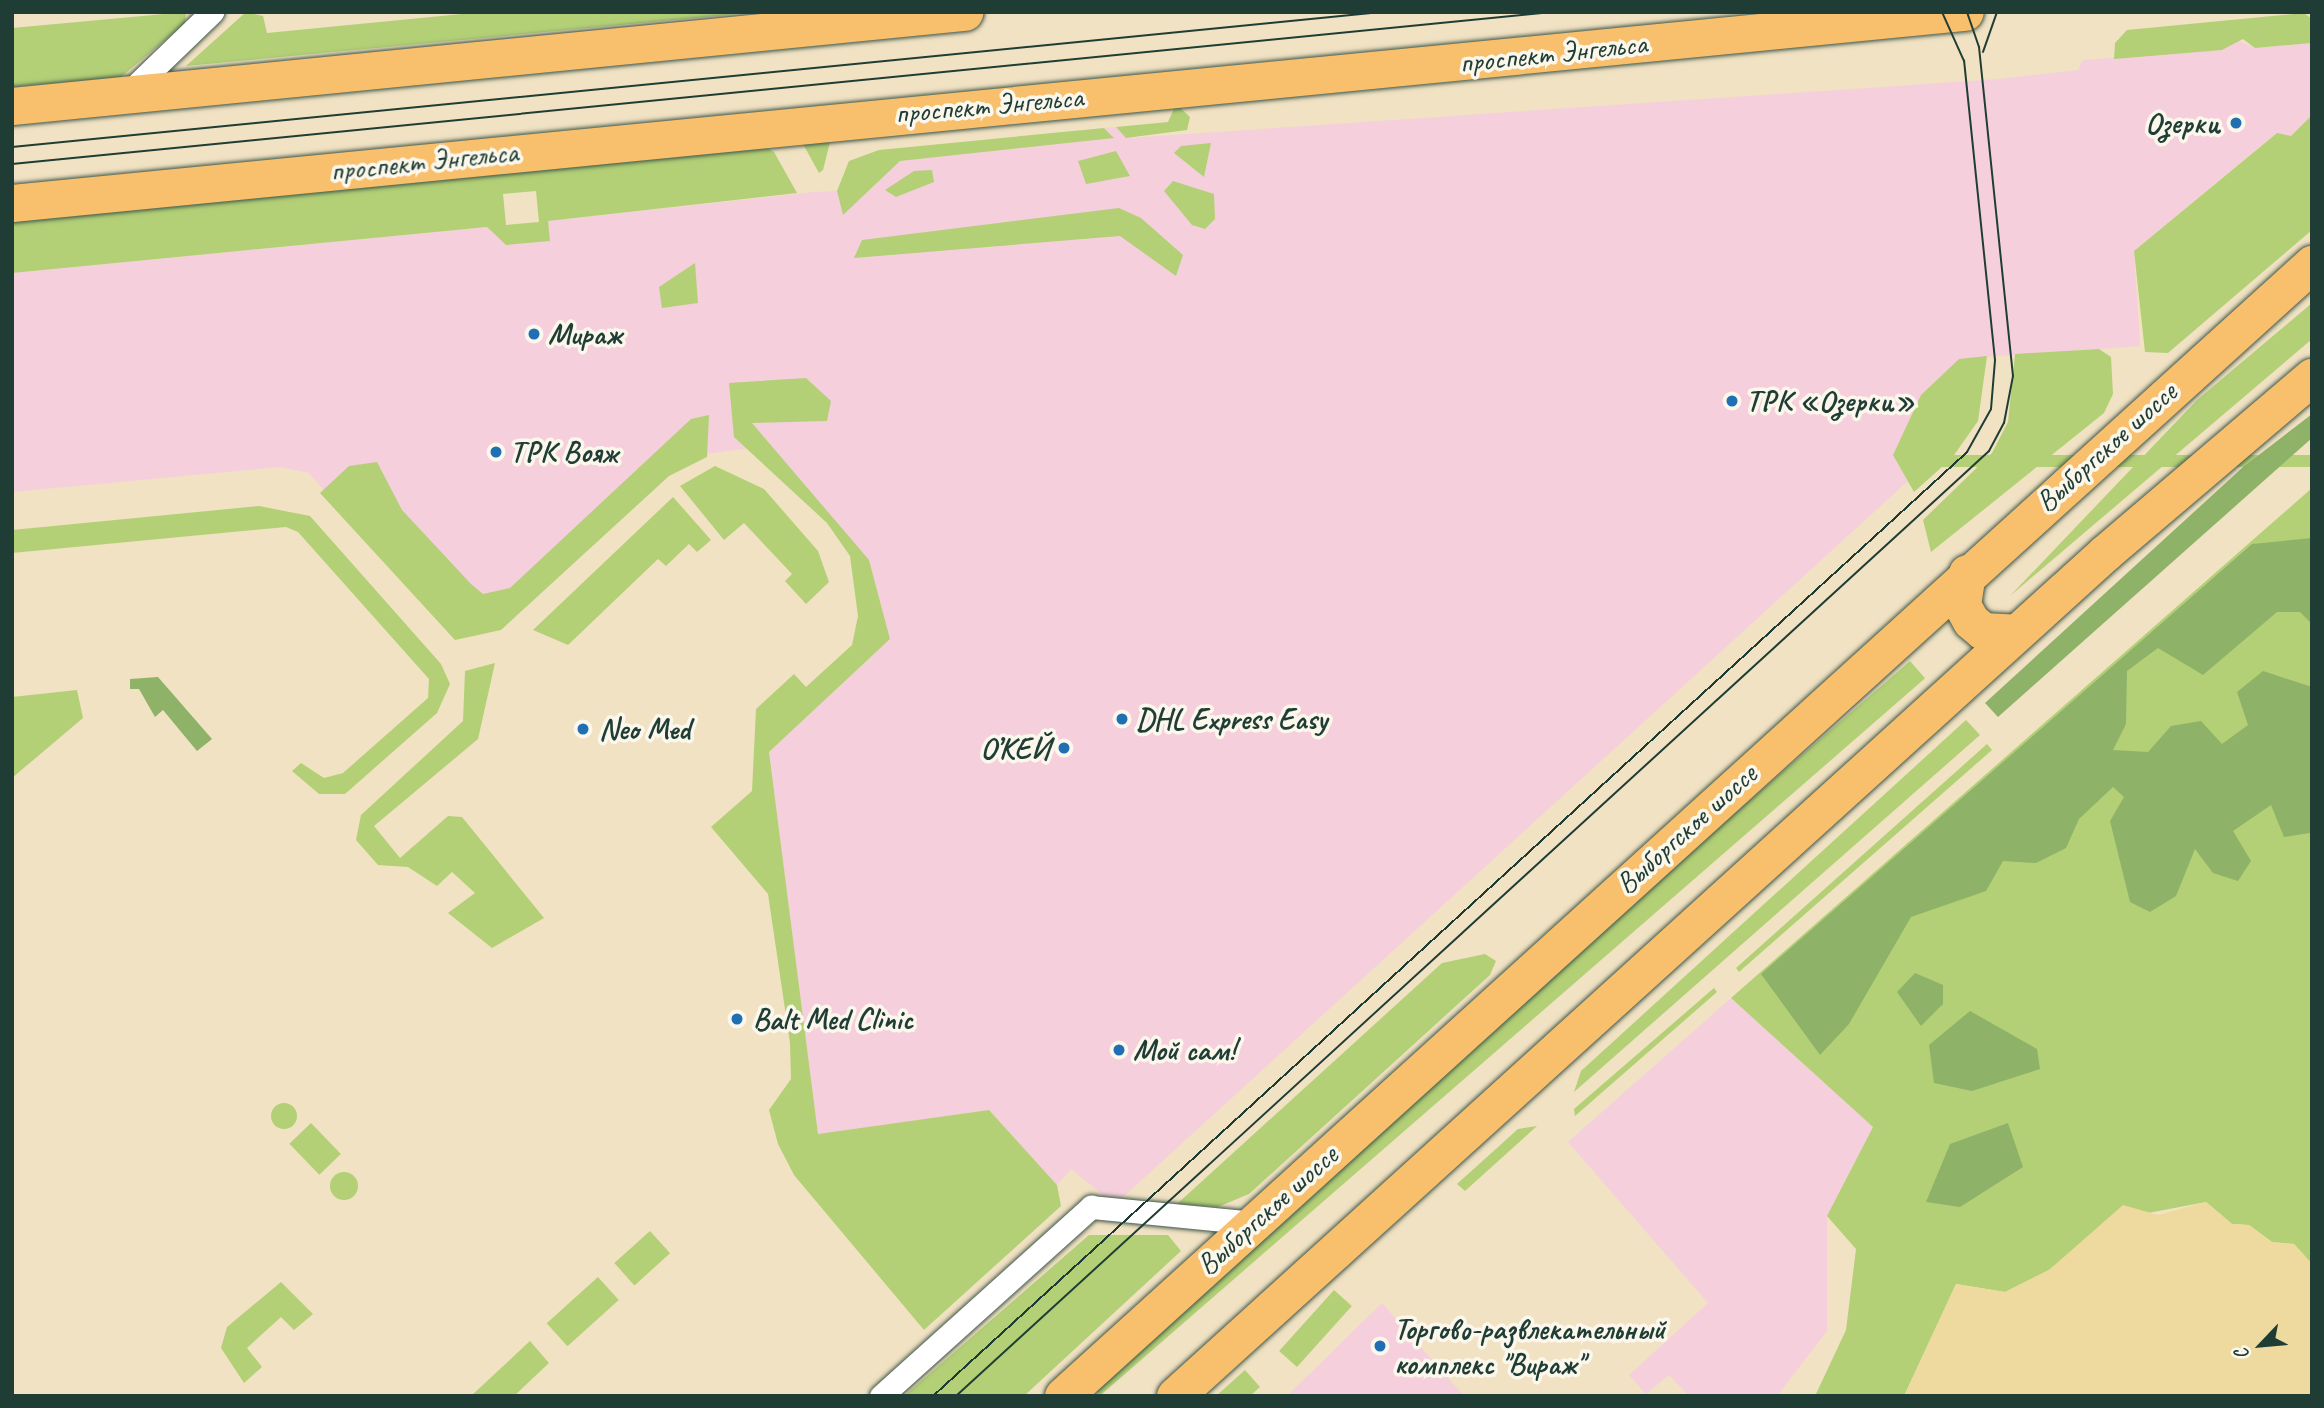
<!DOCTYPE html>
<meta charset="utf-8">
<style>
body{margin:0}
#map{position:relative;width:2324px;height:1408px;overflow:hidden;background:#f1e2c3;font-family:Caveat,sans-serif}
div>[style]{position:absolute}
.built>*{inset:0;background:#f5cfdc}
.green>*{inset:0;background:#b3d076;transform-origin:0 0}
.round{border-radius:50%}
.forest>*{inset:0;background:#8eb267}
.sand>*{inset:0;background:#eeda9e}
.roads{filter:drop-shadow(0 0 2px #3e5649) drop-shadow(0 0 2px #3e5649)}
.minor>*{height:23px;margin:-11.5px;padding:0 11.5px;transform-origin:11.5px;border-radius:11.5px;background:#fff}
.primary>*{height:37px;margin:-18.5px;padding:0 18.5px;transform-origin:18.5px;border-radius:18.5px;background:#f8bf6c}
.tram>*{height:2px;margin:-1px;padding:0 1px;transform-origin:1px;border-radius:1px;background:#1f3d34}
.dots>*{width:19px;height:19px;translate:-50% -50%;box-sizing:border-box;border:4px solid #fbf7ec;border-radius:50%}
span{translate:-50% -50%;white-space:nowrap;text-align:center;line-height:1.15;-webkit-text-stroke:7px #fbf7ec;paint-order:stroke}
.street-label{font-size:30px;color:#1f3d34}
.poi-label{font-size:30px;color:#1f3d34;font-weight:700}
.right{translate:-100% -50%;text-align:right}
.left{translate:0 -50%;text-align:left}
.frame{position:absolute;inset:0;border:14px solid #1f3d34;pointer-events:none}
.north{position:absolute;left:2226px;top:1310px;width:70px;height:70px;-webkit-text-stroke:5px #fbf7ec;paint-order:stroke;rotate:244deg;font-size:19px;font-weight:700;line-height:28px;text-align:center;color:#1f3d34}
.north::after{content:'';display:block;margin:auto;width:24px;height:32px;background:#1f3d34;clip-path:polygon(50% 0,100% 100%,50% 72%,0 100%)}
</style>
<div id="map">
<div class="built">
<div style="clip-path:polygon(2235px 39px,2255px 48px,2312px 43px,2312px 115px,2291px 136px,2276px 133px,2134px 251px,2140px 346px,1959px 359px,1921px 395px,1893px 455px,1908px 481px,1122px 1198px,1104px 1196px,1071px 1169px,1057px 1185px,989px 1110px,818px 1135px,769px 752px,890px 639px,869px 560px,765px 446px,675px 458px,516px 609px,405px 583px,309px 473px,280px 467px,12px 492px,12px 273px,487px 227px,506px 245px,550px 241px,547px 221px,814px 192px,837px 191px,843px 214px,900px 161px,1113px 137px,1104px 128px,1116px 127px,1127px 138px,1998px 79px,2078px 70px,2083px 60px,2222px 50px)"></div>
<div style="clip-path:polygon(1731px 998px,1873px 1127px,1827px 1216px,1827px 1331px,1777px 1396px,1689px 1396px,1669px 1375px,1646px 1394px,1629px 1375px,1708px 1303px,1568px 1142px)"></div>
<div style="clip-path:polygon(1382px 1303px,1464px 1396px,1287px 1396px)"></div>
</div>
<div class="green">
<div style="clip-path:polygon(186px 12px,185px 23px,121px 77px,12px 87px,12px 28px)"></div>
<div style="clip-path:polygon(246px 12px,263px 16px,267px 33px,482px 12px,758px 12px,186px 66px)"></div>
<div style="clip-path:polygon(2304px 13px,2312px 19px,2312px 43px,2255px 48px,2243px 39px,2222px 50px,2114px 59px,2115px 43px,2127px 30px)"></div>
<div style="clip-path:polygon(1176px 104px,1190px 117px,1187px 130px,1126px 138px,1116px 127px,1168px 122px)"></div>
<div style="clip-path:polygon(2312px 115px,2312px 230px,2168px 353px,2145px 352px,2134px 251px,2277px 133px,2291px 136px)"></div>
<div style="clip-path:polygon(1104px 128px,1114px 138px,900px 161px,843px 215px,837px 191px,849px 161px,879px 150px)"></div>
<div style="clip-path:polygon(830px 142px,823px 170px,819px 173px,803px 144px)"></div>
<div style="clip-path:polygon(1211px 143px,1204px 177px,1174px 153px,1181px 146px)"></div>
<div style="clip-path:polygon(evenodd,762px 145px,774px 152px,797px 193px,548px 221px,550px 241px,506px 245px,487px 227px,12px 273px,12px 218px,762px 145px,536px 191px,539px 222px,506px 225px,503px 194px,536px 191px)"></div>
<div style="clip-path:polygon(1116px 151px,1130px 176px,1086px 184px,1078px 161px)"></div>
<div style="clip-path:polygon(932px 170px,934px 182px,896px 197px,885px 190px,914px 171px)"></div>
<div style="clip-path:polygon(1173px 181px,1214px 194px,1215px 219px,1205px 229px,1192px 225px,1164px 191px)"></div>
<div style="clip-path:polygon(1119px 208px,1141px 218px,1183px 255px,1176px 276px,1120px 236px,854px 258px,862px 240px)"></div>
<div style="clip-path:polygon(695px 263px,698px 303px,662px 308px,659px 287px)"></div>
<div style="clip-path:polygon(2312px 303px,2312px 339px,2010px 596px,2197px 400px)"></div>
<div style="clip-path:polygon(2099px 349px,2111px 357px,2113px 394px,2104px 413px,1931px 552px,1923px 520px,1992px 453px,2008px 422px,2015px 354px)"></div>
<div style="clip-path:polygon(1987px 356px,1978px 421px,1952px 458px,1914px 492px,1893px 455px,1921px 395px,1959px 359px)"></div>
<div style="clip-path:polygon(806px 378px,831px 401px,827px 421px,752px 423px,869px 560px,890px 639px,769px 752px,818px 1134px,989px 1110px,1057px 1185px,1061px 1206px,924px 1330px,794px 1175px,778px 1144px,769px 1110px,791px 1079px,790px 1043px,768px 894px,711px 827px,752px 791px,756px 709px,794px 674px,806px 687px,852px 645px,858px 616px,850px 556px,827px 523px,734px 437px,729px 383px)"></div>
<div style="clip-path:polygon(709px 415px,707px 457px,669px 476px,501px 630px,455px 640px,320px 493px,349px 466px,377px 462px,402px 510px,471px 584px,483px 594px,510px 588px,691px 419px)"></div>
<div style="left:2312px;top:455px;width:12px;height:409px;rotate:90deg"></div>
<div style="clip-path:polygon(715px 466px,764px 489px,818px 551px,829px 582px,806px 604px,785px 581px,792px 574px,744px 523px,724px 540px,680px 486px)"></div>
<div style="clip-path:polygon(2312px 488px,2312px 1264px,2294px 1244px,2272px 1242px,2249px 1225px,2232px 1224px,2206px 1202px,2148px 1213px,2082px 1243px,2049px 1270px,2005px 1292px,1956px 1284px,1904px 1396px,1815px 1396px,1846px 1330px,1856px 1249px,1827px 1216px,1873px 1127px,1731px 998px)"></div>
<div style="clip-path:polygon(673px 497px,711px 540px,697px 552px,689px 544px,666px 566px,658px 559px,568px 645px,533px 630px)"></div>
<div style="clip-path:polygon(259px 506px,310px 516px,441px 664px,450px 684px,437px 713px,345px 794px,319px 794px,292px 771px,301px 763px,324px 778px,343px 773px,428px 698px,429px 679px,298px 532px,286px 527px,12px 553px,12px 530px)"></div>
<div style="left:1910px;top:661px;width:23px;height:1093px;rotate:49deg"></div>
<div style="clip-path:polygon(495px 663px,478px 739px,374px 826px,400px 858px,448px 816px,462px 817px,544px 918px,492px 948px,448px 913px,475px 893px,452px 872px,437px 886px,408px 867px,378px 865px,356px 840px,361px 815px,463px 721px,465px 671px)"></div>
<div style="clip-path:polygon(77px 690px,83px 718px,12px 778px,12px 697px)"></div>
<div style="clip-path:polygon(1966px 720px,1980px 735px,1574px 1092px,1581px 1071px)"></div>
<div style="clip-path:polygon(1987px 744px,1992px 750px,1739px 972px,1736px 968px)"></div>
<div style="clip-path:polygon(1485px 954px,1496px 961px,1490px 975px,1249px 1194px,1218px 1207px,1177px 1204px,1442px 963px)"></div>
<div style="clip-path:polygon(1714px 988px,1717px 992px,1575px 1116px,1574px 1109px)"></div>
<div class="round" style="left:271px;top:1103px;width:26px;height:26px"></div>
<div style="left:311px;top:1123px;width:43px;height:30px;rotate:46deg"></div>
<div style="clip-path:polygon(1537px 1126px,1465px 1191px,1457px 1184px,1518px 1129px)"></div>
<div class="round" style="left:330px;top:1172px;width:28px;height:28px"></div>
<div style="left:650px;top:1231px;width:30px;height:48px;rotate:48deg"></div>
<div style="clip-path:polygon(1089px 1235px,1168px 1235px,1181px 1251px,1024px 1396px,904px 1396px)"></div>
<div style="left:598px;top:1277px;width:31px;height:69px;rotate:48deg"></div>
<div style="clip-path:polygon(281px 1282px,313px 1314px,294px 1330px,281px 1317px,247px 1348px,262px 1367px,244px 1383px,221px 1348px,227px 1327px)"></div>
<div style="left:1334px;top:1290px;width:24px;height:82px;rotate:42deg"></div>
<div style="clip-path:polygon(530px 1341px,549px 1363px,514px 1396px,471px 1396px)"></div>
<div style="clip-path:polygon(1245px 1370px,1260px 1387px,1250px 1396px,1216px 1396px)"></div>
</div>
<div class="forest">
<div style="clip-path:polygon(2312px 414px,2312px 438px,1998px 717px,1985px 703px,2242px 468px)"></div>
<div style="clip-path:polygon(2312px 538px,2312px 624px,2300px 612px,2277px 612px,2203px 675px,2158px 648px,2127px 671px,2126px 724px,2113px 750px,2148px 752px,2171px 726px,2201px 721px,2222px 744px,2248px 725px,2237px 692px,2263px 671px,2312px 687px,2310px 833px,2284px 837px,2271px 805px,2233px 831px,2251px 861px,2238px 881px,2213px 873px,2195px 849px,2176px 896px,2150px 912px,2130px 902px,2110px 821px,2124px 797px,2113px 787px,2079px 819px,2066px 848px,2036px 863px,2003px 861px,1986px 891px,1911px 917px,1849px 1024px,1820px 1055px,1761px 974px,2252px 544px)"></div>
<div style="clip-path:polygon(158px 677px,212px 739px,197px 751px,163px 710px,155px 717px,139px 689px,130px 689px,130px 679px)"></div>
<div style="clip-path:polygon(1915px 973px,1943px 985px,1943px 1004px,1921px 1026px,1897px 992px)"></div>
<div style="clip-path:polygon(1970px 1011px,2037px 1049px,2040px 1069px,1972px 1091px,1934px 1083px,1929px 1045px)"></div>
<div style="clip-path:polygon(2008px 1123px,2023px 1167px,1960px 1207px,1926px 1202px,1950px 1144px)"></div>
</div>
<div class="sand">
<div style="clip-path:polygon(2206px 1202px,2232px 1224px,2249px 1225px,2272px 1242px,2294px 1244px,2312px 1264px,2312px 1396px,1904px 1396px,1956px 1284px,2005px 1292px,2049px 1270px,2123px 1205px,2158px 1215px)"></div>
</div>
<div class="roads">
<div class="minor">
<div style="left:126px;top:95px;width:120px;rotate:-44deg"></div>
<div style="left:881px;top:1396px;width:283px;rotate:-42deg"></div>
<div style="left:1091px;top:1207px;width:163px;rotate:5.6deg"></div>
</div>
<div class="primary">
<div style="left:12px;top:106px;width:957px;rotate:-5.64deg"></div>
<div style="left:12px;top:203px;width:1962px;rotate:-5.59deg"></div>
<div style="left:1967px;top:573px;width:32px;rotate:99deg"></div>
<div style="left:1962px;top:605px;width:18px;rotate:61deg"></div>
<div style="left:1971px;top:621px;width:16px;rotate:40deg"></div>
<div style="left:1983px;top:631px;width:33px;rotate:3deg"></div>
<div style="left:1063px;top:1396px;width:1686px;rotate:-42.19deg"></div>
<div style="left:1175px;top:1396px;width:1255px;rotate:-42.19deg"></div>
<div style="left:2105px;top:553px;width:272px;rotate:-40.4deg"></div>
</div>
</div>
<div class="tram">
<div style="left:1983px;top:52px;width:42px;rotate:-70.7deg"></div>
<div style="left:12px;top:147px;width:1376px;rotate:-5.63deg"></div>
<div style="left:12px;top:164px;width:1545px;rotate:-5.64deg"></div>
<div style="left:933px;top:1396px;width:1400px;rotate:-42.39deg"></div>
<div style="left:1967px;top:452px;width:49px;rotate:-60.8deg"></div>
<div style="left:1991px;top:409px;width:49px;rotate:-85.3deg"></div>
<div style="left:1995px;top:360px;width:301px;rotate:-95.9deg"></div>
<div style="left:1964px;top:61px;width:54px;rotate:-114.2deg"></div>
<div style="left:956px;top:1396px;width:1400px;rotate:-42.45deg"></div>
<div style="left:1989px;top:451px;width:32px;rotate:-62deg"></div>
<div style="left:2004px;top:423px;width:48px;rotate:-79.2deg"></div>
<div style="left:2013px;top:376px;width:331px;rotate:-95.9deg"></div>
<div style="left:1979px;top:47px;width:37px;rotate:-109deg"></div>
</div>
<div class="dots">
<div style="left:2236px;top:123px;background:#1f6fb2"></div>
<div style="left:534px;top:334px;background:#1f6fb2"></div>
<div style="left:1732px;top:401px;background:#1f6fb2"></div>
<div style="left:496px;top:452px;background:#1f6fb2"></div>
<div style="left:1122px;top:719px;background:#1f6fb2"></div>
<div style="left:583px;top:729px;background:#1f6fb2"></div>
<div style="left:1064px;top:748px;background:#1f6fb2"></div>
<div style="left:737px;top:1019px;background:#1f6fb2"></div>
<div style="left:1119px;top:1050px;background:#1f6fb2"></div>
<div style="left:1380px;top:1346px;background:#1f6fb2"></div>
</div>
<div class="street-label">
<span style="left:1553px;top:53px;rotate:-6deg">проспект Энгельса</span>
<span style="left:989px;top:105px;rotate:-5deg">проспект Энгельса</span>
<span style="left:424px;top:161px;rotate:-6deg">проспект Энгельса</span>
<span style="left:2106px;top:447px;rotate:-42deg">Выборгское шоссе</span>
<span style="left:1686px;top:829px;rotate:-42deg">Выборгское шоссе</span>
<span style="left:1267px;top:1210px;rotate:-42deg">Выборгское шоссе</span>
</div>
<div class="poi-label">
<span class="right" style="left:2220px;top:123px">Озерки</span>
<span class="left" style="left:548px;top:334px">Мираж</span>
<span class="left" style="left:1746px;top:401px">ТРК «Озерки»</span>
<span class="left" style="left:510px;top:452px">ТРК Вояж</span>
<span class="left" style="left:1136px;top:719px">DHL Express Easy</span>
<span class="left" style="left:599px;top:729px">Neo Med</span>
<span class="right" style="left:1050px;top:748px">О’КЕЙ</span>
<span class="left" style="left:753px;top:1019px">Balt Med Clinic</span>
<span class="left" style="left:1133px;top:1050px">Мой сам!</span>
<span class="left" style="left:1394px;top:1346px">Торгово-развлекательный<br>комплекс "Вираж"</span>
</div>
<div class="frame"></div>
<div class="north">С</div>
</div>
